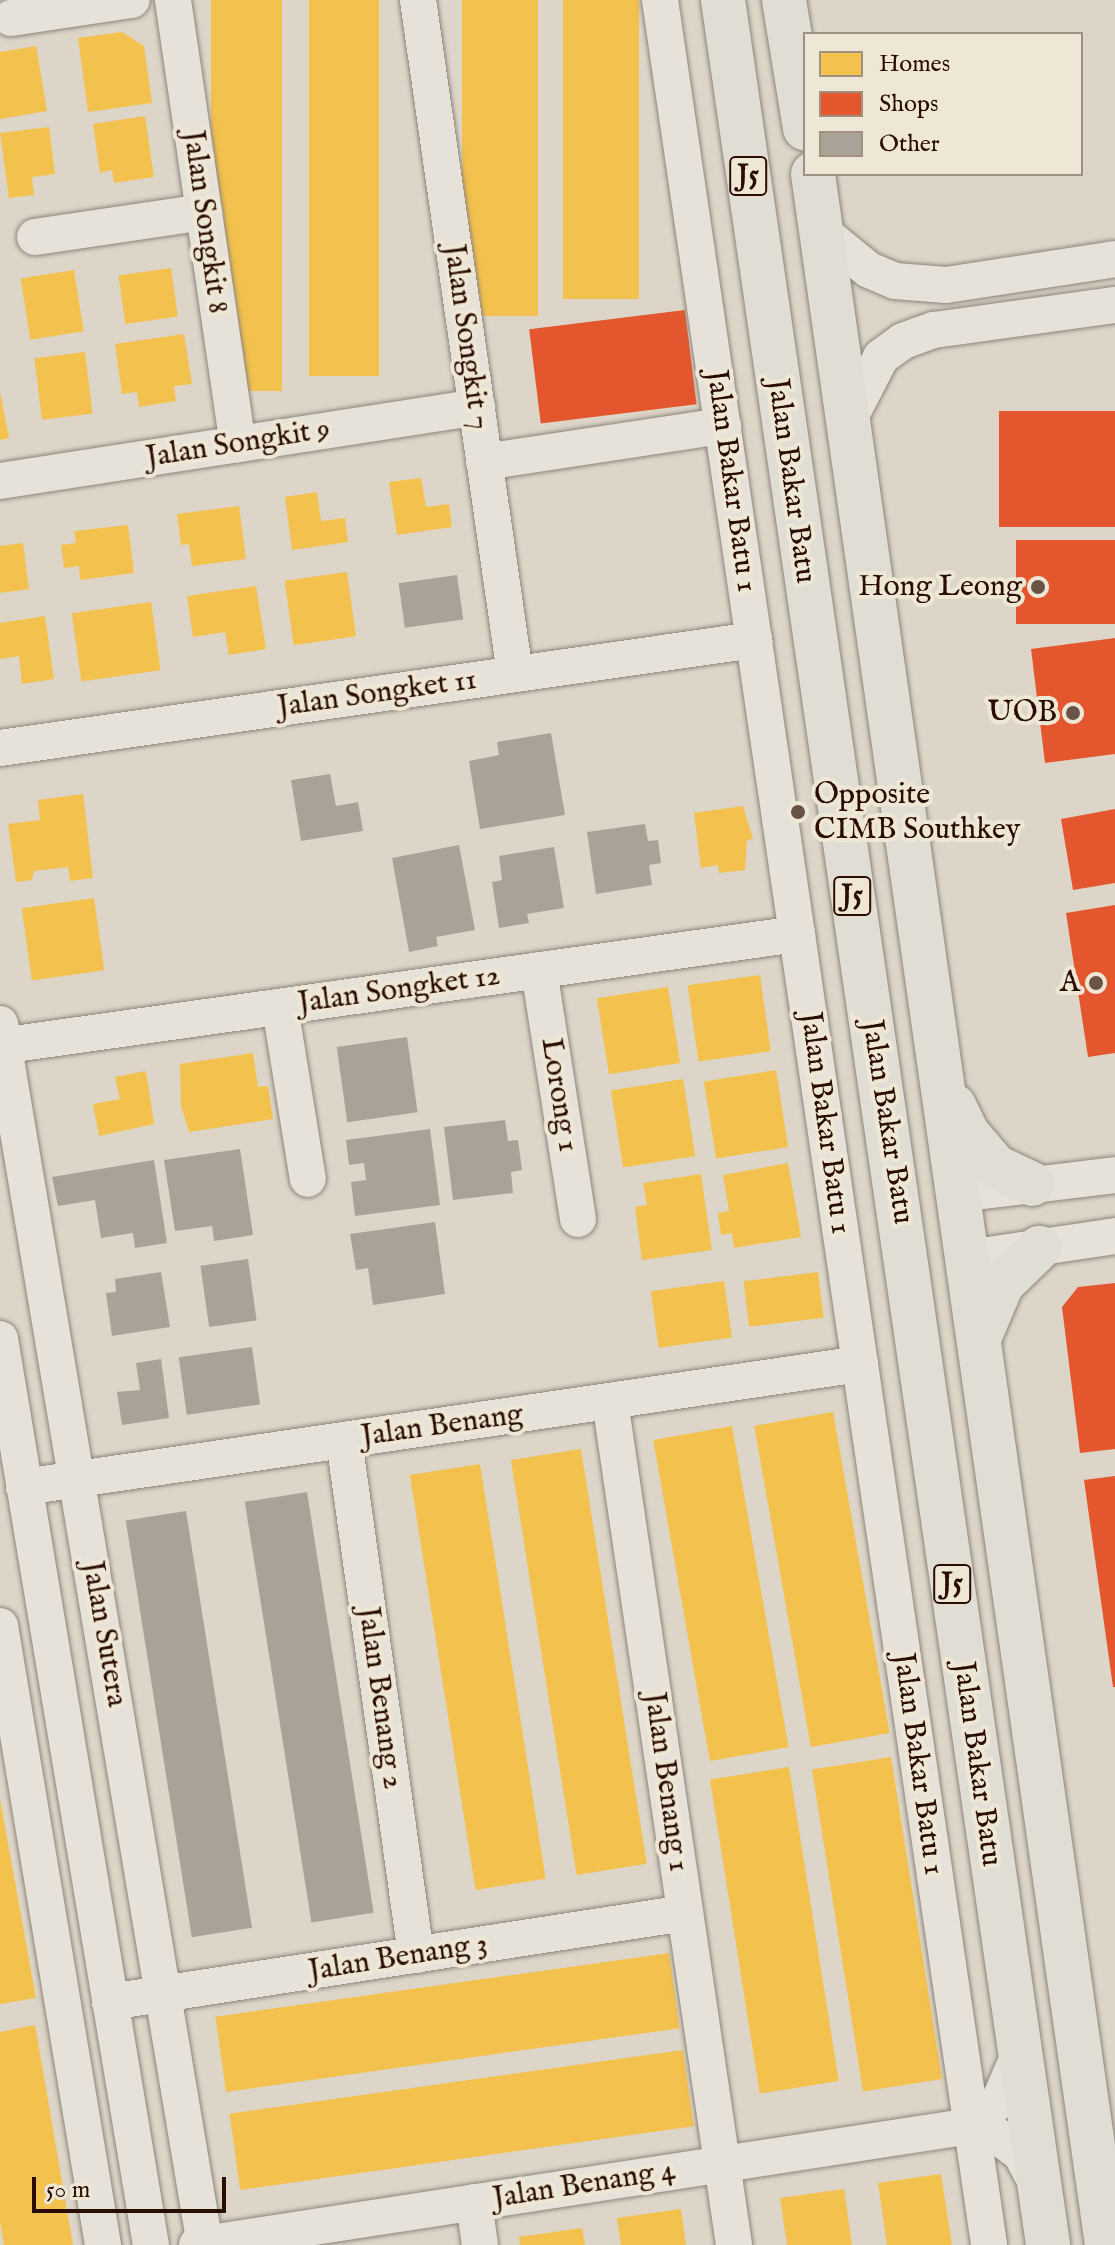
<!DOCTYPE html>
<style>
body{margin:0}
#map{position:relative;width:1115px;height:2245px;overflow:hidden;background:#ddd6c8;font-family:"IM FELL English",serif}
div>[style]{position:absolute}
.homes>*{inset:0;background:#f2c14e;transform-origin:0 0}
.shops>*{inset:0;background:#e4572e;transform-origin:0 0}
.building>*{inset:0;background:#a9a298;transform-origin:0 0}
.roads{filter:drop-shadow(0 0 2px #8d857c) drop-shadow(0 0 2px #8d857c)}
.minor>*{height:36px;margin:-18px;padding:0 18px;transform-origin:18px;border-radius:18px;background:#e6e2da}
.major>*{height:44px;margin:-22px;padding:0 22px;transform-origin:22px;border-radius:22px;background:#e0ddd4}
.dots>*{width:22px;height:22px;translate:-50% -50%;box-sizing:border-box;border:4px solid #efe7d5;border-radius:50%}
span{translate:-50% -50%;white-space:nowrap;text-align:center;line-height:1.15;-webkit-text-stroke:8px #efe7d5;paint-order:stroke}
.shield-label span{padding:2px 6px;background:#efe7d5;border:2px solid;border-radius:6px;-webkit-text-stroke-width:0}
.shield-label{font-size:28px;color:#2a0d01;font-weight:700}
.street-label{font-size:30px;color:#2a0d01}
.poi-label{font-size:30px;color:#2a0d01}
.right{translate:-100% -50%;text-align:right}
.left{translate:0 -50%;text-align:left}
.legend{position:absolute;left:803px;top:32px;width:280px;height:144px;box-sizing:border-box;background:#efe7d5;border:2px solid #a09080;margin:0;padding:10px 14px;list-style:none;font-size:24px;color:#2a0d01}
.legend li{display:flex;align-items:center;gap:16px;height:40px}
.legend b{width:40px;border:2px solid #a09080}
.scale{position:absolute;left:32px;top:2177px;width:194px;height:36px;box-sizing:border-box;border:4px solid #2a0d01;border-top:0;padding-left:10px;font-size:24px;line-height:28px;white-space:nowrap;color:#2a0d01;-webkit-text-stroke:6px #efe7d5;paint-order:stroke}
</style>
<div id="map">
<div class="homes">
<div style="left:211px;top:0;width:71px;height:391px"></div>
<div style="left:309px;top:0;width:70px;height:376px"></div>
<div style="left:462px;top:0;width:76px;height:316px"></div>
<div style="left:563px;top:0;width:76px;height:299px"></div>
<div style="clip-path:polygon(122px 32px,144px 46px,152px 103px,88px 112px,78px 38px)"></div>
<div style="clip-path:polygon(36px 46px,47px 111px,0 119px,0 52px)"></div>
<div style="clip-path:polygon(145px 116px,154px 177px,114px 183px,112px 170px,100px 173px,93px 124px)"></div>
<div style="clip-path:polygon(49px 127px,55px 174px,32px 177px,34px 195px,9px 198px,0 133px)"></div>
<div style="left:171px;top:268px;width:49px;height:53px;rotate:82deg"></div>
<div style="left:74px;top:270px;width:62px;height:54px;rotate:81deg"></div>
<div style="clip-path:polygon(184px 334px,192px 384px,174px 386px,176px 401px,139px 407px,137px 392px,122px 394px,115px 344px)"></div>
<div style="left:85px;top:352px;width:62px;height:51px;rotate:83deg"></div>
<div style="clip-path:polygon(0 392px,9px 438px,0 440px)"></div>
<div style="clip-path:polygon(421px 478px,426px 507px,449px 504px,452px 527px,397px 535px,389px 482px)"></div>
<div style="clip-path:polygon(317px 492px,321px 521px,345px 518px,348px 542px,292px 550px,285px 497px)"></div>
<div style="clip-path:polygon(239px 506px,246px 559px,192px 566px,189px 544px,181px 545px,177px 514px)"></div>
<div style="clip-path:polygon(128px 525px,134px 573px,80px 580px,79px 566px,64px 568px,61px 545px,76px 543px,74px 531px)"></div>
<div style="clip-path:polygon(23px 543px,29px 589px,0 593px,0 546px)"></div>
<div style="left:347px;top:572px;width:65px;height:63px;rotate:82deg"></div>
<div style="clip-path:polygon(256px 586px,266px 649px,229px 655px,225px 632px,193px 637px,187px 596px)"></div>
<div style="left:151px;top:602px;width:69px;height:80px;rotate:82deg"></div>
<div style="clip-path:polygon(45px 616px,54px 679px,22px 684px,19px 656px,0 659px,0 623px)"></div>
<div style="clip-path:polygon(83px 794px,93px 878px,70px 881px,68px 867px,34px 871px,32px 880px,16px 882px,8px 824px,40px 820px,38px 800px)"></div>
<div style="clip-path:polygon(743px 806px,753px 839px,747px 840px,745px 870px,719px 873px,718px 865px,701px 868px,694px 813px)"></div>
<div style="left:94px;top:898px;width:73px;height:73px;rotate:82deg"></div>
<div style="left:760px;top:975px;width:77px;height:73px;rotate:82deg"></div>
<div style="left:668px;top:987px;width:77px;height:72px;rotate:81deg"></div>
<div style="clip-path:polygon(253px 1053px,258px 1087px,268px 1086px,273px 1119px,189px 1132px,181px 1106px,180px 1064px)"></div>
<div style="left:776px;top:1070px;width:78px;height:73px;rotate:81deg"></div>
<div style="clip-path:polygon(146px 1071px,154px 1124px,99px 1136px,93px 1104px,120px 1099px,115px 1077px)"></div>
<div style="left:683px;top:1079px;width:78px;height:73px;rotate:81deg"></div>
<div style="clip-path:polygon(788px 1163px,801px 1237px,734px 1248px,732px 1233px,721px 1235px,718px 1213px,729px 1211px,723px 1175px)"></div>
<div style="clip-path:polygon(701px 1174px,712px 1250px,642px 1260px,635px 1207px,647px 1205px,643px 1183px)"></div>
<div style="left:818px;top:1272px;width:46px;height:75px;rotate:83deg"></div>
<div style="left:724px;top:1281px;width:57px;height:74px;rotate:82deg"></div>
<div style="left:833px;top:1412px;width:326px;height:80px;rotate:80deg"></div>
<div style="left:732px;top:1426px;width:326px;height:80px;rotate:80deg"></div>
<div style="left:581px;top:1449px;width:420px;height:71px;rotate:81deg"></div>
<div style="left:480px;top:1464px;width:420px;height:71px;rotate:81deg"></div>
<div style="left:891px;top:1757px;width:326px;height:80px;rotate:81deg"></div>
<div style="left:789px;top:1767px;width:318px;height:80px;rotate:81deg"></div>
<div style="clip-path:polygon(0 1799px,36px 1998px,0 2004px)"></div>
<div style="left:669px;top:1953px;width:76px;height:458px;rotate:82deg"></div>
<div style="clip-path:polygon(35px 2025px,73px 2245px,4px 2245px,0 2221px,0 2032px)"></div>
<div style="left:683px;top:2050px;width:77px;height:458px;rotate:82deg"></div>
<div style="clip-path:polygon(941px 2174px,952px 2245px,887px 2245px,878px 2183px)"></div>
<div style="clip-path:polygon(844px 2189px,852px 2245px,787px 2245px,780px 2198px)"></div>
<div style="clip-path:polygon(681px 2209px,686px 2245px,621px 2245px,617px 2218px)"></div>
<div style="clip-path:polygon(582px 2228px,585px 2245px,520px 2245px,519px 2237px)"></div>
</div>
<div class="shops">
<div style="left:685px;top:310px;width:95px;height:157px;rotate:83deg"></div>
<div style="left:1115px;top:411px;width:116px;height:116px;rotate:90deg"></div>
<div style="left:1115px;top:540px;width:84px;height:99px;rotate:90deg"></div>
<div style="clip-path:polygon(1115px 638px,1115px 754px,1045px 763px,1031px 649px)"></div>
<div style="clip-path:polygon(1115px 809px,1115px 883px,1073px 890px,1061px 819px)"></div>
<div style="clip-path:polygon(1115px 905px,1115px 1053px,1088px 1057px,1066px 913px)"></div>
<div style="clip-path:polygon(1115px 1283px,1115px 1449px,1080px 1453px,1062px 1307px,1078px 1287px)"></div>
<div style="clip-path:polygon(1115px 1476px,1115px 1687px,1113px 1687px,1084px 1480px)"></div>
</div>
<div class="building">
<div style="left:457px;top:575px;width:45px;height:59px;rotate:82deg"></div>
<div style="clip-path:polygon(551px 733px,565px 815px,480px 829px,469px 761px,499px 755px,497px 742px)"></div>
<div style="clip-path:polygon(330px 774px,336px 806px,358px 802px,363px 831px,301px 841px,291px 780px)"></div>
<div style="clip-path:polygon(645px 824px,648px 841px,658px 840px,661px 863px,649px 865px,652px 885px,596px 894px,587px 832px)"></div>
<div style="clip-path:polygon(459px 845px,475px 930px,436px 937px,438px 946px,409px 952px,392px 858px)"></div>
<div style="clip-path:polygon(554px 847px,564px 908px,527px 914px,529px 923px,499px 928px,492px 882px,502px 880px,499px 856px)"></div>
<div style="left:407px;top:1037px;width:76px;height:71px;rotate:82deg"></div>
<div style="clip-path:polygon(505px 1120px,508px 1141px,518px 1140px,522px 1170px,511px 1172px,513px 1193px,453px 1200px,444px 1127px)"></div>
<div style="clip-path:polygon(430px 1129px,440px 1205px,355px 1216px,351px 1182px,366px 1180px,364px 1163px,349px 1165px,346px 1140px)"></div>
<div style="clip-path:polygon(240px 1149px,253px 1235px,214px 1241px,212px 1226px,175px 1231px,164px 1160px)"></div>
<div style="clip-path:polygon(154px 1160px,167px 1243px,135px 1248px,133px 1233px,101px 1238px,95px 1200px,58px 1206px,52px 1177px)"></div>
<div style="clip-path:polygon(435px 1222px,445px 1294px,373px 1305px,368px 1268px,356px 1270px,350px 1234px)"></div>
<div style="left:248px;top:1259px;width:62px;height:48px;rotate:82deg"></div>
<div style="clip-path:polygon(161px 1272px,170px 1327px,112px 1336px,106px 1293px,116px 1292px,115px 1279px)"></div>
<div style="left:252px;top:1347px;width:58px;height:74px;rotate:82deg"></div>
<div style="clip-path:polygon(161px 1359px,169px 1418px,122px 1425px,117px 1392px,140px 1390px,136px 1363px)"></div>
<div style="left:307px;top:1492px;width:426px;height:63px;rotate:81deg"></div>
<div style="left:186px;top:1511px;width:422px;height:61px;rotate:81deg"></div>
</div>
<div class="roads">
<div class="minor">
<div style="left:173px;top:0;width:449px;rotate:81.7deg"></div>
<div style="left:418px;top:0;width:681px;rotate:81.81deg"></div>
<div style="left:660px;top:0;width:2269px;rotate:81.66deg"></div>
<div style="left:11px;top:18px;width:122px;rotate:-8.5deg"></div>
<div style="left:822px;top:232px;width:60px;rotate:39deg"></div>
<div style="left:869px;top:270px;width:28px;rotate:23deg"></div>
<div style="left:895px;top:281px;width:51px;rotate:4.5deg"></div>
<div style="left:946px;top:285px;width:171px;rotate:-8.7deg"></div>
<div style="left:35px;top:237px;width:171px;rotate:-8.4deg"></div>
<div style="left:847px;top:423px;width:74px;rotate:-62.7deg"></div>
<div style="left:881px;top:357px;width:27px;rotate:-36deg"></div>
<div style="left:903px;top:341px;width:33px;rotate:-20deg"></div>
<div style="left:934px;top:330px;width:183px;rotate:-7.9deg"></div>
<div style="left:484px;top:462px;width:242px;rotate:-8.6deg"></div>
<div style="left:0;top:481px;width:483px;rotate:-8.8deg"></div>
<div style="left:0;top:748px;width:762px;rotate:-8.15deg"></div>
<div style="left:539px;top:970px;width:252px;rotate:81.1deg"></div>
<div style="left:280px;top:1007px;width:174px;rotate:80.8deg"></div>
<div style="left:0;top:1024px;width:1238px;rotate:80.47deg"></div>
<div style="left:0;top:1046px;width:805px;rotate:-8deg"></div>
<div style="left:959px;top:1194px;width:157px;rotate:-6.9deg"></div>
<div style="left:968px;top:1258px;width:149px;rotate:-8.5deg"></div>
<div style="left:0;top:1339px;width:918px;rotate:80.54deg"></div>
<div style="left:610px;top:1401px;width:853px;rotate:81.64deg"></div>
<div style="left:344px;top:1440px;width:520px;rotate:82.04deg"></div>
<div style="left:24px;top:1487px;width:845px;rotate:-8.37deg"></div>
<div style="left:0;top:1626px;width:628px;rotate:80.55deg"></div>
<div style="left:110px;top:2002px;width:582px;rotate:-8.8deg"></div>
<div style="left:971px;top:2126px;width:22px;rotate:16deg"></div>
<div style="left:992px;top:2132px;width:36px;rotate:37deg"></div>
<div style="left:1021px;top:2154px;width:36px;rotate:62deg"></div>
<div style="left:474px;top:2202px;width:43px;rotate:82.1deg"></div>
<div style="left:197px;top:2245px;width:783px;rotate:-8.74deg"></div>
<div style="left:971px;top:2126px;width:38px;rotate:-42deg"></div>
<div style="left:999px;top:2101px;width:50px;rotate:-66.5deg"></div>
</div>
<div class="major">
<div style="left:723px;top:0;width:2268px;rotate:81.76deg"></div>
<div style="left:784px;top:0;width:130px;rotate:80.7deg"></div>
<div style="left:813px;top:174px;width:2092px;rotate:81.92deg"></div>
<div style="left:954px;top:1106px;width:30px;rotate:64deg"></div>
<div style="left:967px;top:1133px;width:45px;rotate:49.5deg"></div>
<div style="left:996px;top:1167px;width:40px;rotate:25deg"></div>
<div style="left:980px;top:1336px;width:56px;rotate:-67.1deg"></div>
<div style="left:1002px;top:1284px;width:52px;rotate:-44.2deg"></div>
</div>
</div>
<div class="dots">
<div style="left:1038px;top:587px;background:#695347"></div>
<div style="left:1073px;top:713px;background:#695347"></div>
<div style="left:798px;top:812px;background:#695347"></div>
<div style="left:1096px;top:983px;background:#695347"></div>
</div>
<div class="shield-label">
<span style="left:748px;top:176px">J5</span>
<span style="left:852px;top:896px">J5</span>
<span style="left:952px;top:1584px">J5</span>
</div>
<div class="street-label">
<span style="left:205px;top:222px;rotate:82deg">Jalan Songkit 8</span>
<span style="left:466px;top:337px;rotate:82deg">Jalan Songkit 7</span>
<span style="left:238px;top:444px;rotate:-9deg">Jalan Songkit 9</span>
<span style="left:731px;top:481px;rotate:82deg">Jalan Bakar Batu 1</span>
<span style="left:791px;top:481px;rotate:82deg">Jalan Bakar Batu</span>
<span style="left:377px;top:694px;rotate:-8deg">Jalan Songket 11</span>
<span style="left:399px;top:990px;rotate:-8deg">Jalan Songket 12</span>
<span style="left:559px;top:1095px;rotate:81deg">Lorong 1</span>
<span style="left:887px;top:1122px;rotate:81deg">Jalan Bakar Batu</span>
<span style="left:825px;top:1123px;rotate:82deg">Jalan Bakar Batu 1</span>
<span style="left:442px;top:1426px;rotate:-8deg">Jalan Benang</span>
<span style="left:104px;top:1634px;rotate:80deg">Jalan Sutera</span>
<span style="left:380px;top:1698px;rotate:82deg">Jalan Benang 2</span>
<span style="left:918px;top:1764px;rotate:82deg">Jalan Bakar Batu 1</span>
<span style="left:977px;top:1764px;rotate:82deg">Jalan Bakar Batu</span>
<span style="left:666px;top:1782px;rotate:82deg">Jalan Benang 1</span>
<span style="left:398px;top:1958px;rotate:-9deg">Jalan Benang 3</span>
<span style="left:584px;top:2185px;rotate:-9deg">Jalan Benang 4</span>
</div>
<div class="poi-label">
<span class="right" style="left:1022px;top:587px">Hong Leong</span>
<span class="right" style="left:1057px;top:713px">UOB</span>
<span class="left" style="left:814px;top:812px">Opposite<br>CIMB Southkey</span>
<span class="right" style="left:1080px;top:983px">A</span>
</div>
<ul class="legend">
<li><b style="height:22px;background:#f2c14e"></b>Homes</li>
<li><b style="height:22px;background:#e4572e"></b>Shops</li>
<li><b style="height:22px;background:#a9a298"></b>Other</li>
</ul>
<div class="scale">50 m</div>
</div>
